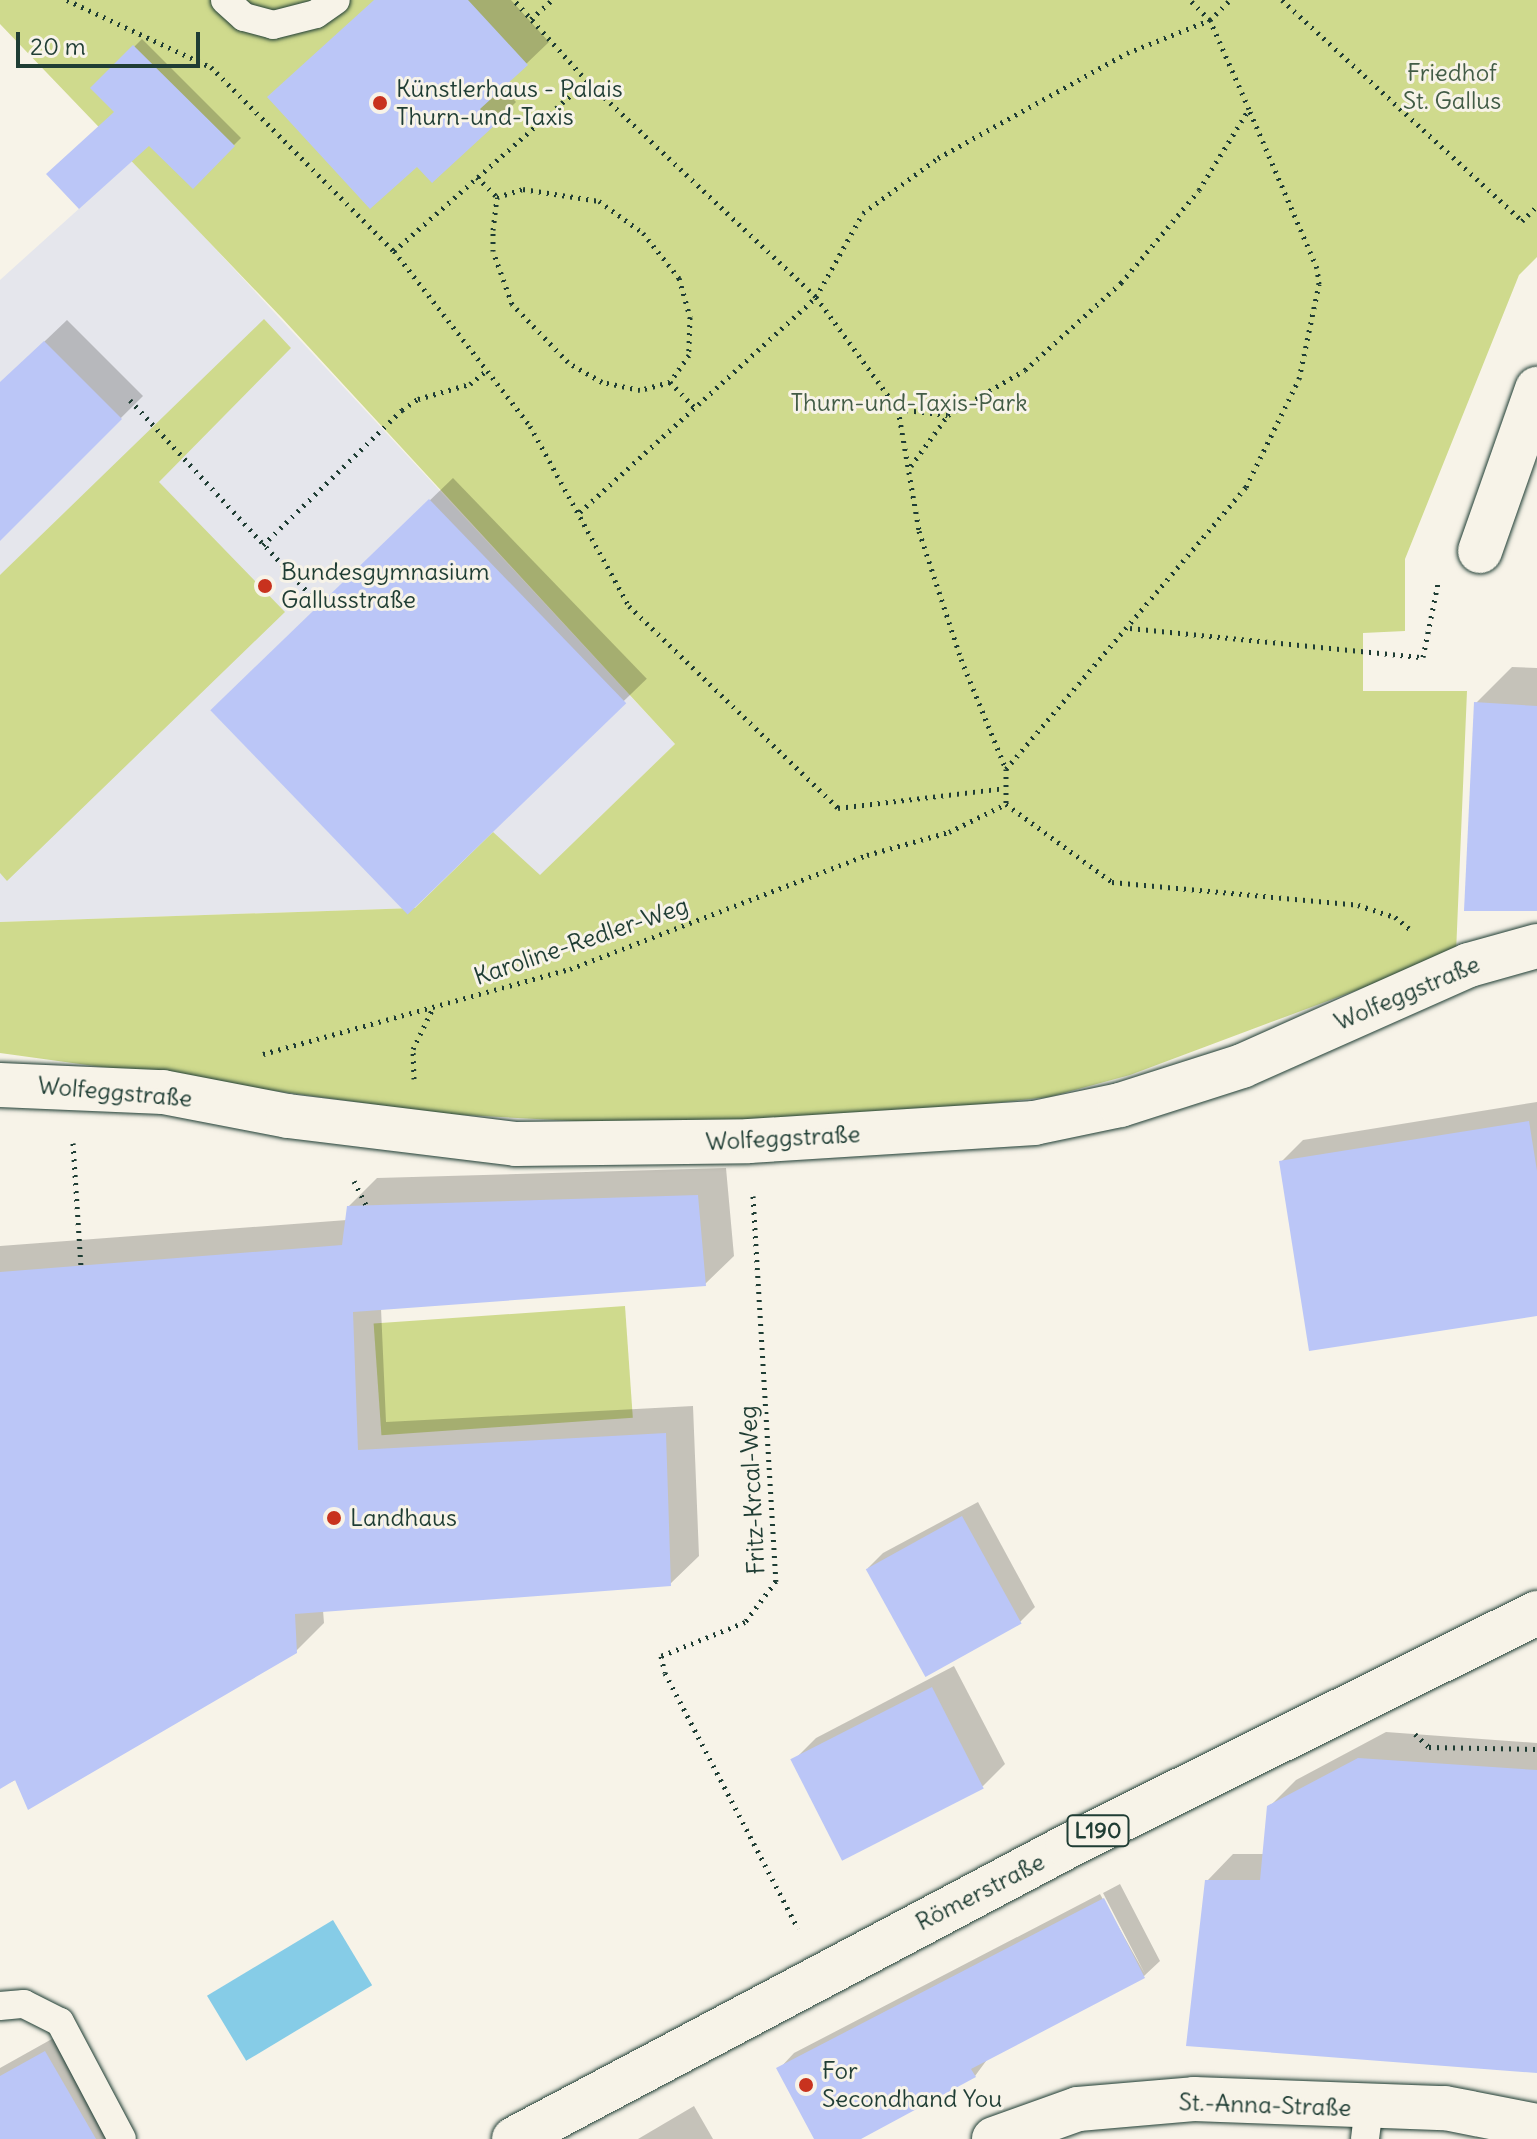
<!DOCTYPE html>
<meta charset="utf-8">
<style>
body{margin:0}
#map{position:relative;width:1537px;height:2139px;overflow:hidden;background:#f7f3e8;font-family:Delius,sans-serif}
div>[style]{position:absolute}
.built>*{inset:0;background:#e5e6ec}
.green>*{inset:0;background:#cfda8d;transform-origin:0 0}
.water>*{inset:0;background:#86cce7;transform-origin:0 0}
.shadow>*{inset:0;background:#0003;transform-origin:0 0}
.building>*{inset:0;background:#bbc6f7;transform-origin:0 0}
.path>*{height:5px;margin-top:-2.5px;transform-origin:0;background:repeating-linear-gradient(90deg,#1f3d34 0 2px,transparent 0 8px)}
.roads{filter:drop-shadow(0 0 2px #1f3d34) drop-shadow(0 0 2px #1f3d34)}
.service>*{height:28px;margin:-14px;padding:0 14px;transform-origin:14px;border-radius:14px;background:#f7f3e8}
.minor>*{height:44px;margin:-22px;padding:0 22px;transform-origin:22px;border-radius:22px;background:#f7f3e8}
.primary>*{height:44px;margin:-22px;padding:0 22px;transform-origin:22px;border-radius:22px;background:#f7f3e8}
.dots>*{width:22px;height:22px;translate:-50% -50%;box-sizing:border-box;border:4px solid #f7f3e8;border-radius:50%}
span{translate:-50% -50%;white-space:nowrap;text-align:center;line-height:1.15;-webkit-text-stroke:6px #f7f3e8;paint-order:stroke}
.shield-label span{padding:2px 6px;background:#f7f3e8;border:2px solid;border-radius:6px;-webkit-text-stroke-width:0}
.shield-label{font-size:22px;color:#1f3d34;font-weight:700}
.park-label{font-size:24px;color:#425c46}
.poi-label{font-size:24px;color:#1f3d34}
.left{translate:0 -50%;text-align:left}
.street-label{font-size:24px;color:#1f3d34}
.scale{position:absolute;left:16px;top:32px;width:184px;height:36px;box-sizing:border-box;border:4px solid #1f3d34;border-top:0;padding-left:10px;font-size:24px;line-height:28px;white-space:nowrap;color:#1f3d34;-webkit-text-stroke:6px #f7f3e8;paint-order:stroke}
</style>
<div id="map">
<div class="built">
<div style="clip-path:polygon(133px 160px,675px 744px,540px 876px,415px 908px,0 922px,0 280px)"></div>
</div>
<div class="green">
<div style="clip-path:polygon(0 0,1537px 0,1537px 257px,1519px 275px,1405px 559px,1405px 631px,1363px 633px,1363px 691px,1467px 691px,1456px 953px,1130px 1075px,1049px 1097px,747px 1130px,444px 1114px,0 1053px,0 922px,415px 908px,493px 832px,540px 875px,675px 744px,282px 318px,0 24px)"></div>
<div style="clip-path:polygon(264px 319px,291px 348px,159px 482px,285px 612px,7px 881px,0 873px,0 575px)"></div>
<div style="left:625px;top:1306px;width:112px;height:252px;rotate:86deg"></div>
</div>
<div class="water">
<div style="left:333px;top:1920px;width:76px;height:147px;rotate:59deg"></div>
</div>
<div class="shadow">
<div style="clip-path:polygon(375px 0,511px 0,549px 42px,502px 87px,516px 102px,494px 124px,417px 164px)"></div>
<div style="left:142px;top:39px;width:140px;height:69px;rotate:45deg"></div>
<div style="clip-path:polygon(67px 320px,143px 396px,0 538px,0 384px)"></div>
<div style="left:453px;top:478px;width:279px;height:334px;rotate:46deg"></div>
<div style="clip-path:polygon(1512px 667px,1537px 668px,1537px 909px,1476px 703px)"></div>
<div style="clip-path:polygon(1537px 1102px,1537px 1313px,1281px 1162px,1303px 1140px)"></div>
<div style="clip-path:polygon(726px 1168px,734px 1256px,705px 1284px,381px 1308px,386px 1422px,693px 1406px,699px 1556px,670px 1584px,323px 1610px,324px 1623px,295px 1652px,0 1787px,0 1246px,347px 1220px,349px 1206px,377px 1178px)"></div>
<div style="clip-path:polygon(978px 1502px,1035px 1607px,1019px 1623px,868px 1568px,883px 1553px)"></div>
<div style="clip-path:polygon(954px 1666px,1005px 1764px,983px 1786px,793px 1761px,816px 1738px)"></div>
<div style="clip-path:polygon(1386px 1732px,1537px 1743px,1537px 2071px,1207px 1881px,1233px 1854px,1265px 1854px,1269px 1807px,1296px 1780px)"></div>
<div style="clip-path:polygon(1120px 1884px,1160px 1961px,1144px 1976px,989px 2057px,975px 2076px,857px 2139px,816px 2139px,779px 2069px,794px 2053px,1100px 1894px,1145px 1974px,1103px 1893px)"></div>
<div style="clip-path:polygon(68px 2030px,131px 2139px,0 2139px,0 2068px)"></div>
<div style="clip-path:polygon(694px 2106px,713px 2139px,638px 2139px)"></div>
</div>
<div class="building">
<div style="clip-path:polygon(374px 0,468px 0,528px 65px,480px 109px,495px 125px,432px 183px,417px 167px,370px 209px,267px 97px)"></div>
<div style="clip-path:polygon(133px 45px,235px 146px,193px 189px,149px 146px,79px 209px,46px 174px,114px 112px,90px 88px)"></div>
<div style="clip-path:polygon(44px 341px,122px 419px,0 541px,0 382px)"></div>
<div style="left:429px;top:499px;width:284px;height:304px;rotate:46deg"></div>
<div style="clip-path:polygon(1474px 702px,1537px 706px,1537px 911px,1464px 911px)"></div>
<div style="clip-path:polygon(1529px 1121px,1537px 1171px,1537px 1316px,1309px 1351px,1279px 1161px)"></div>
<div style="clip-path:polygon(698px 1195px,706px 1286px,353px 1312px,358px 1450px,666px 1433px,671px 1586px,295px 1614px,297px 1653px,28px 1810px,15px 1780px,0 1789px,0 1272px,342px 1245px,347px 1206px)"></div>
<div style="left:962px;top:1516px;width:123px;height:110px;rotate:61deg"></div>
<div style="left:932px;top:1687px;width:114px;height:159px;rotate:63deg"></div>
<div style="clip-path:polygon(1358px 1758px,1537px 1770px,1537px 2073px,1186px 2046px,1205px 1880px,1260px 1880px,1267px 1806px)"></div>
<div style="clip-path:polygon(1104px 1898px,1145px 1978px,971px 2069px,976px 2077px,861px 2139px,814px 2139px,776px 2068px)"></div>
<div style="clip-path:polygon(45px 2051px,96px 2139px,0 2139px,0 2076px)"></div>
</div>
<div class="path">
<div style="left:67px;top:0;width:159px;rotate:25deg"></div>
<div style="left:211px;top:67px;width:260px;rotate:45.2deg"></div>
<div style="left:394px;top:251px;width:257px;rotate:-41.4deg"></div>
<div style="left:587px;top:81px;width:109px;rotate:-132deg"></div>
<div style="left:1282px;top:0;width:326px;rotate:42.6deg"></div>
<div style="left:1522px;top:221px;width:21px;rotate:-45deg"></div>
<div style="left:531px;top:19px;width:28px;rotate:-42deg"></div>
<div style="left:587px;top:81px;width:315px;rotate:43.3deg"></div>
<div style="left:816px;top:297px;width:139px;rotate:53.8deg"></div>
<div style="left:898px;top:409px;width:50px;rotate:6.8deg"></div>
<div style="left:948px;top:415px;width:89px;rotate:-30.3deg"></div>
<div style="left:1025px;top:370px;width:130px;rotate:-42.2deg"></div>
<div style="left:1121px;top:283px;width:121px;rotate:-50deg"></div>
<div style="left:1199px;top:190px;width:95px;rotate:-58.3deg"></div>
<div style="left:1249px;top:109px;width:97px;rotate:-113.7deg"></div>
<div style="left:1210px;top:20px;width:28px;rotate:-45deg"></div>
<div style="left:477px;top:177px;width:28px;rotate:45deg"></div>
<div style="left:523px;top:189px;width:77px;rotate:9deg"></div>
<div style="left:599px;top:201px;width:54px;rotate:36deg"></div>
<div style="left:643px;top:233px;width:58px;rotate:51.3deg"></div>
<div style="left:679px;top:278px;width:41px;rotate:74.2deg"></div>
<div style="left:690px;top:317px;width:38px;rotate:92deg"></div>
<div style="left:689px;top:355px;width:33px;rotate:125deg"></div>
<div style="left:670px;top:382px;width:31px;rotate:165deg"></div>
<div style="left:640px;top:390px;width:39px;rotate:-168deg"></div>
<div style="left:602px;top:382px;width:39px;rotate:-150deg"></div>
<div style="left:568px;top:362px;width:81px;rotate:-134deg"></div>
<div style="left:512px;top:304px;width:56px;rotate:-109.7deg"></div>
<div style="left:493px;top:251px;width:21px;rotate:-90deg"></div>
<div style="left:493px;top:230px;width:33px;rotate:-83deg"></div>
<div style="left:497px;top:197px;width:27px;rotate:-17deg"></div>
<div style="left:394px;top:251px;width:222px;rotate:52.1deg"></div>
<div style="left:530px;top:426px;width:205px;rotate:61.2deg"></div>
<div style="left:629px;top:606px;width:291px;rotate:44deg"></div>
<div style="left:838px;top:808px;width:168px;rotate:-6.8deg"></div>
<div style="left:670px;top:382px;width:35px;rotate:46deg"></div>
<div style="left:130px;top:400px;width:280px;rotate:47.2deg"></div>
<div style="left:898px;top:409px;width:124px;rotate:80.2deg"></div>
<div style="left:919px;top:531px;width:135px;rotate:71.8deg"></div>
<div style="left:961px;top:659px;width:119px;rotate:67.8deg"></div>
<div style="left:1006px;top:769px;width:35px;rotate:90deg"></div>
<div style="left:1006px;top:804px;width:132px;rotate:36.3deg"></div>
<div style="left:1112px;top:882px;width:247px;rotate:5.3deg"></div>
<div style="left:1358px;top:905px;width:39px;rotate:18deg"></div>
<div style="left:1395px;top:917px;width:21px;rotate:39deg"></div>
<div style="left:911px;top:466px;width:63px;rotate:-54deg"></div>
<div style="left:580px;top:512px;width:319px;rotate:-42.3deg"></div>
<div style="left:816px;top:297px;width:96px;rotate:-60.8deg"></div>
<div style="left:863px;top:213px;width:93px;rotate:-36.3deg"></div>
<div style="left:938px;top:158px;width:216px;rotate:-29.1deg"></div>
<div style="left:1127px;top:53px;width:89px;rotate:-21.7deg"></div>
<div style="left:1210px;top:20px;width:28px;rotate:-135deg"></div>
<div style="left:263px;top:545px;width:194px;rotate:-44.2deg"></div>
<div style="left:402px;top:410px;width:19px;rotate:-35deg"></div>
<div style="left:418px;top:399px;width:54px;rotate:-16.1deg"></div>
<div style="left:470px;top:384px;width:22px;rotate:-39deg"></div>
<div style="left:1130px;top:628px;width:294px;rotate:5.7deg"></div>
<div style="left:1423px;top:657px;width:76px;rotate:-78.5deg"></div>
<div style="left:1006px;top:769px;width:370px;rotate:-49.6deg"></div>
<div style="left:1246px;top:487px;width:120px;rotate:-63.9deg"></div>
<div style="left:1299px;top:379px;width:97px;rotate:-78.1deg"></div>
<div style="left:1319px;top:284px;width:16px;rotate:-97deg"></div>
<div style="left:1317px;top:268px;width:173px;rotate:-113.2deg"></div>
<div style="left:263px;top:1054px;width:319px;rotate:-15.5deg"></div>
<div style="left:570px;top:969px;width:318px;rotate:-21deg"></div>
<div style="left:867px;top:855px;width:85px;rotate:-15.7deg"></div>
<div style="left:949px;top:832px;width:64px;rotate:-26.2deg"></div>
<div style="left:414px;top:1079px;width:30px;rotate:-92deg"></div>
<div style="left:413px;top:1049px;width:43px;rotate:-64deg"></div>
<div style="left:73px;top:1143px;width:124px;rotate:86.3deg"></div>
<div style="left:354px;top:1181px;width:27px;rotate:63deg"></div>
<div style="left:753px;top:1196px;width:386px;rotate:86.6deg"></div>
<div style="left:776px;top:1581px;width:51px;rotate:127.1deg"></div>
<div style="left:745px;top:1622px;width:91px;rotate:158deg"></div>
<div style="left:661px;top:1656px;width:17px;rotate:77deg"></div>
<div style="left:665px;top:1673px;width:288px;rotate:62.5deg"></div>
<div style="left:1415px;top:1734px;width:19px;rotate:43deg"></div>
<div style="left:1429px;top:1747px;width:108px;rotate:1.1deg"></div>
</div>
<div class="roads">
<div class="service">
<div style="left:225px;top:0;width:25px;rotate:42deg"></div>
<div style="left:244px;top:17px;width:30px;rotate:15deg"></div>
<div style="left:273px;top:25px;width:44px;rotate:-14.3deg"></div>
<div style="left:316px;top:14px;width:24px;rotate:-35deg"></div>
<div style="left:0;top:2006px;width:24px;rotate:-5deg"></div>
<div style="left:24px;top:2004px;width:40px;rotate:26.6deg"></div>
<div style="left:60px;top:2022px;width:132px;rotate:62.1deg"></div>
<div style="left:1365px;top:2139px;width:31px;rotate:-83deg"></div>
</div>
<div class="minor">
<div style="left:1480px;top:551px;width:172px;rotate:-70.6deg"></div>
<div style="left:0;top:1085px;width:163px;rotate:2.5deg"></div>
<div style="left:163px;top:1092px;width:127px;rotate:10.9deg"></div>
<div style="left:288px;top:1116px;width:230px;rotate:7deg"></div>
<div style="left:516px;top:1144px;width:233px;rotate:-0.7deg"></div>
<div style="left:749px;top:1141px;width:286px;rotate:-3.6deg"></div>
<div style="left:1034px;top:1123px;width:88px;rotate:-11.8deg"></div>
<div style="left:1120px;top:1105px;width:128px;rotate:-17.7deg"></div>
<div style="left:1242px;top:1066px;width:248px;rotate:-24deg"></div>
<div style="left:1469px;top:965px;width:71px;rotate:-15.6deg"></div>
<div style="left:994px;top:2139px;width:89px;rotate:-19.7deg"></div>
<div style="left:1078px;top:2109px;width:116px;rotate:-4.9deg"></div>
<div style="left:1194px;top:2099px;width:251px;rotate:2.1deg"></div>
<div style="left:1445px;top:2108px;width:94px;rotate:11.1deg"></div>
</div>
<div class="primary">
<div style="left:514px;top:2139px;width:627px;rotate:-27.87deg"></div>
<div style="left:1068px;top:1846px;width:524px;rotate:-26.42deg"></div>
</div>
</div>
<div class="dots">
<div style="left:380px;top:103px;background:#c8321e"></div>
<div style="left:265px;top:586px;background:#c8321e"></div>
<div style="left:334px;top:1518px;background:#c8321e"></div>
<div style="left:806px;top:2085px;background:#c8321e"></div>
</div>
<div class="shield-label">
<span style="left:1098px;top:1831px">L190</span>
</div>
<div class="park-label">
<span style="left:1452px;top:87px">Friedhof<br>St. Gallus</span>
<span style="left:909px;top:403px">Thurn-und-Taxis-Park</span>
</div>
<div class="poi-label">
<span class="left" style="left:396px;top:103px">Künstlerhaus - Palais<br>Thurn-und-Taxis</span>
<span class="left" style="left:281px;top:586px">Bundesgymnasium<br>Gallusstraße</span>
<span class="left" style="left:350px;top:1518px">Landhaus</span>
<span class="left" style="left:822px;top:2085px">For<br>Secondhand You</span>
</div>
<div class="street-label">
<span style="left:581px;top:941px;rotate:-19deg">Karoline-Redler-Weg</span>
<span style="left:1407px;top:993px;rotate:-23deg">Wolfeggstraße</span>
<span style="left:115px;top:1092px;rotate:5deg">Wolfeggstraße</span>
<span style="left:783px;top:1138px;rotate:-3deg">Wolfeggstraße</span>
<span style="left:752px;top:1490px;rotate:-93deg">Fritz-Krcal-Weg</span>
<span style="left:980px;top:1892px;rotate:-27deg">Römerstraße</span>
<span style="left:1265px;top:2105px;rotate:2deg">St.-Anna-Straße</span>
</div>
<div class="scale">20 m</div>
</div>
